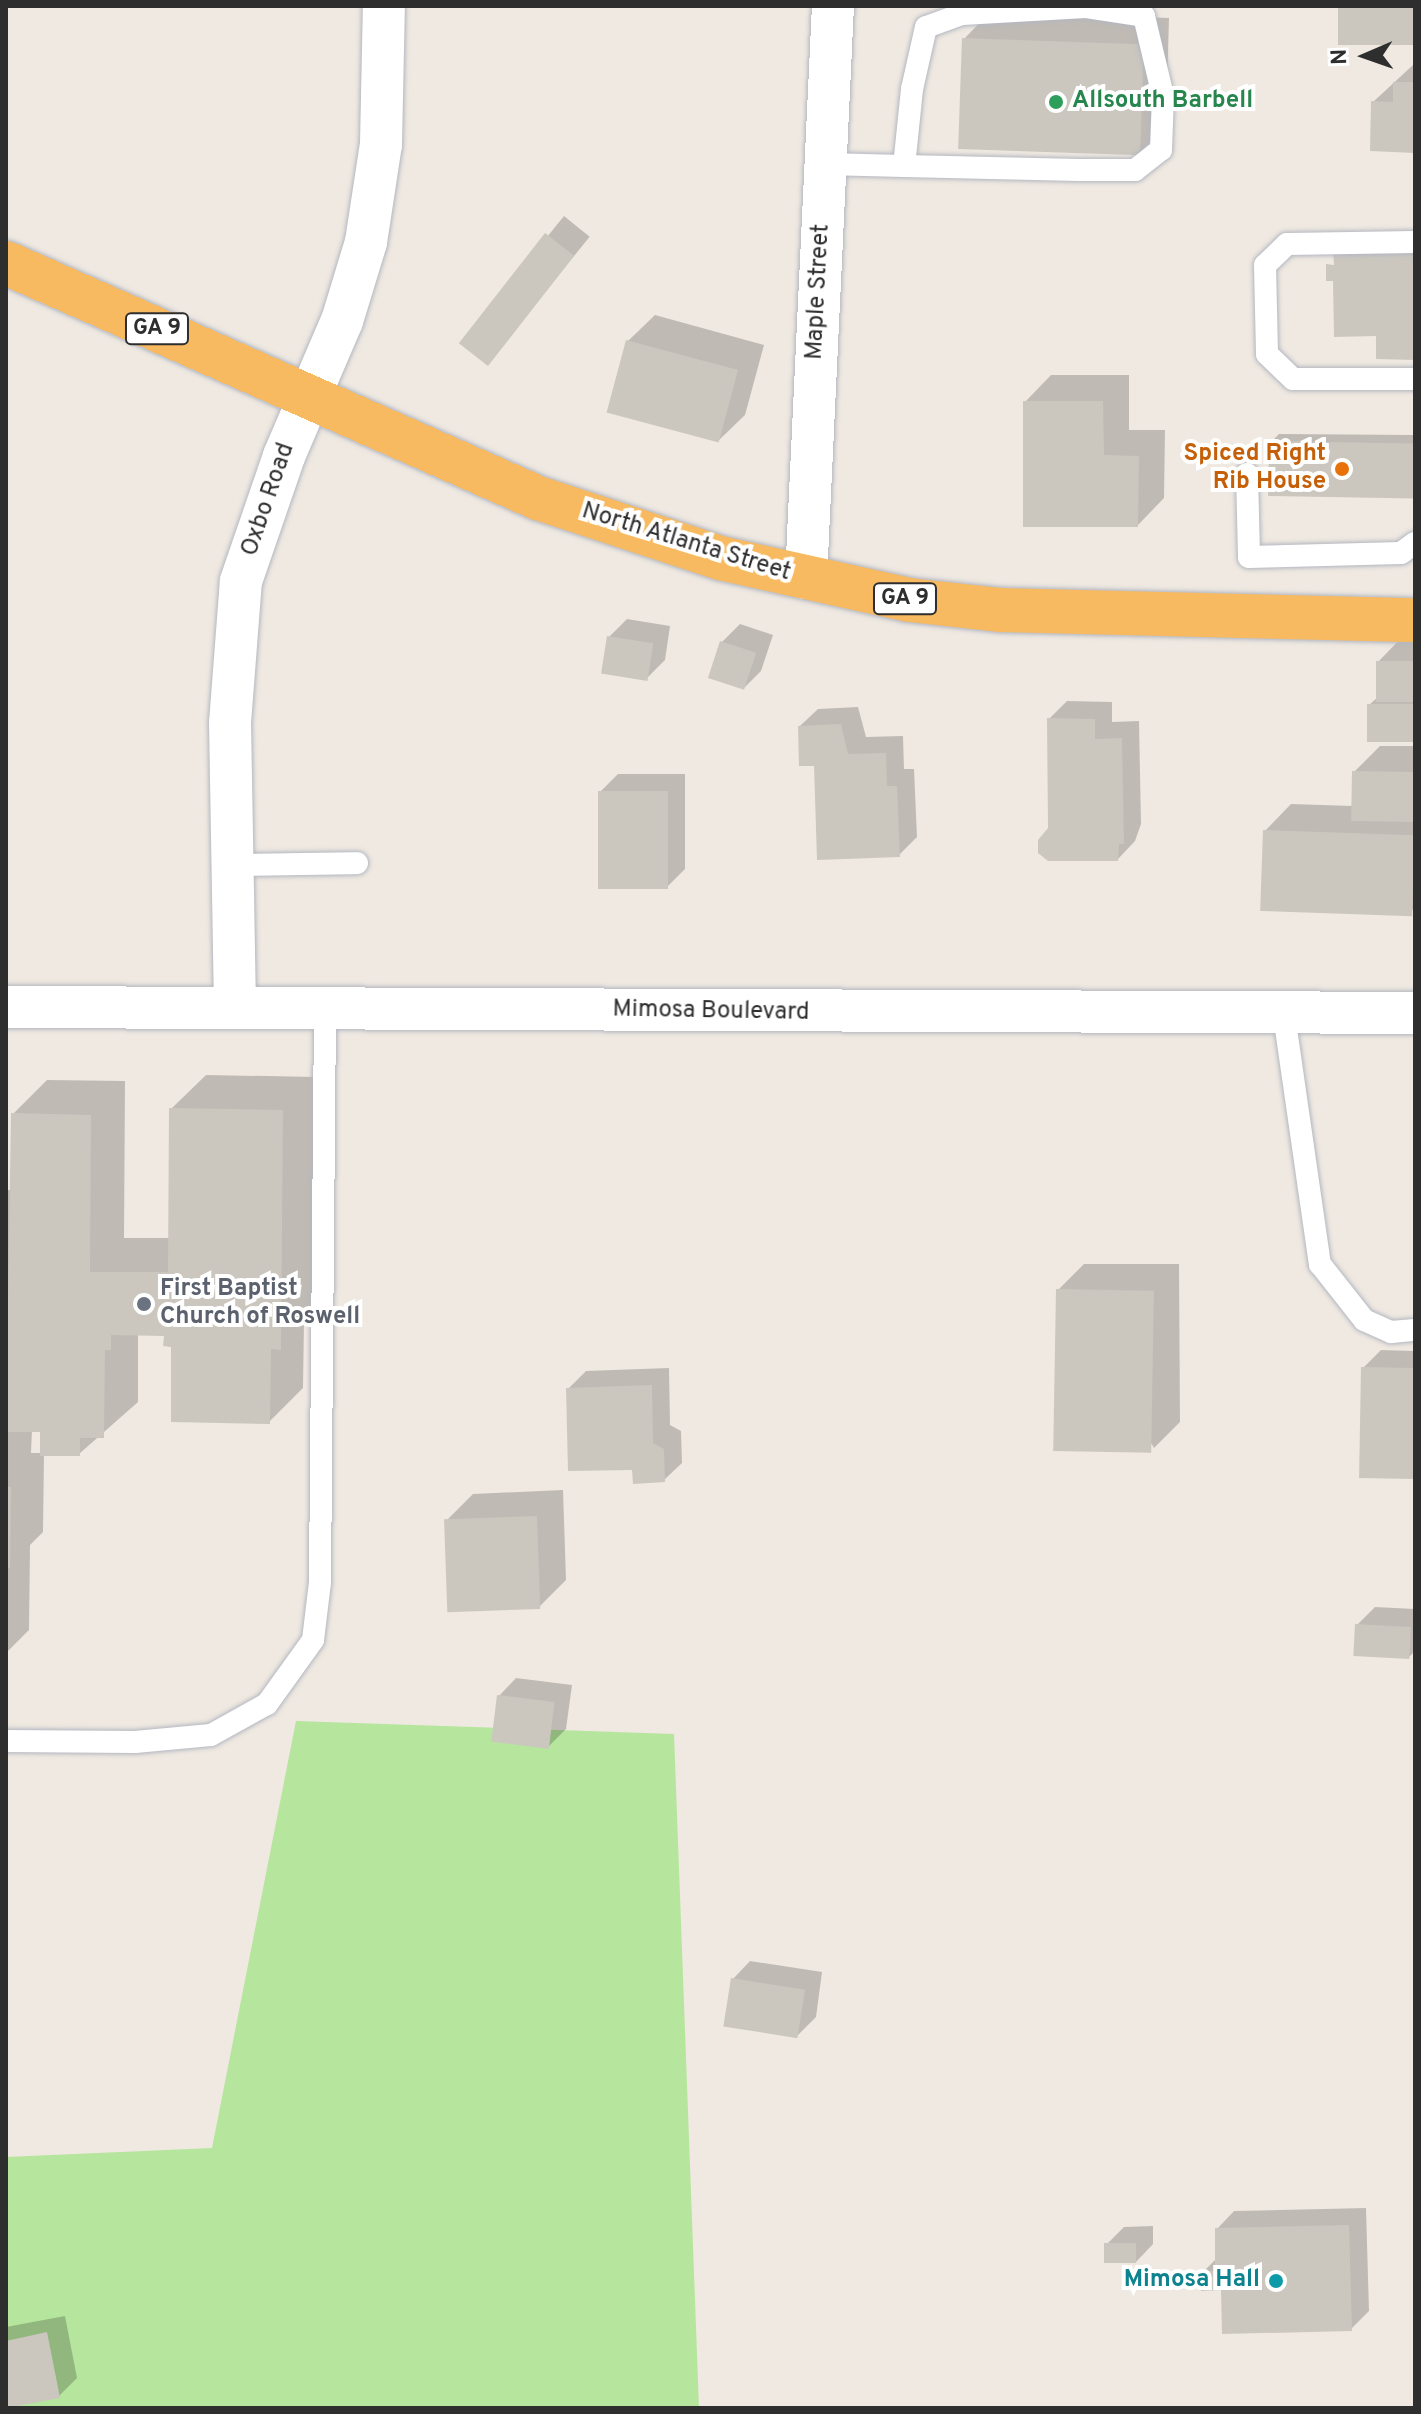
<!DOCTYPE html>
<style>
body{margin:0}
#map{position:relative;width:1421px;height:2414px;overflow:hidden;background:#efe9e1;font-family:Overpass,sans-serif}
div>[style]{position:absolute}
.green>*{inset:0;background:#b6e59e}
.shadow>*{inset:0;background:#0003;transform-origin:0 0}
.building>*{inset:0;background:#cbc7bf;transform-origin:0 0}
.roads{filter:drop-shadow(0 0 2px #b4b7c1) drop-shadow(0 0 2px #b4b7c1)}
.service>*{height:22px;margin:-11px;padding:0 11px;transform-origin:11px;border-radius:11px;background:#fff}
.minor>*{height:42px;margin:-21px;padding:0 21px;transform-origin:21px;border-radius:21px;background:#fff}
.trunk>*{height:44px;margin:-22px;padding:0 22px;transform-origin:22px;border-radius:22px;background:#f8ba60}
.dots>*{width:22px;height:22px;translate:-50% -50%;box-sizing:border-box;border:4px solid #fff;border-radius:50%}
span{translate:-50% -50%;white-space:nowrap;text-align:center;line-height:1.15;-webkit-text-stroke:8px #fff;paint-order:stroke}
.shield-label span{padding:2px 6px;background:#fff;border:2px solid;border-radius:6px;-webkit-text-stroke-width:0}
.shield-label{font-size:22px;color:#2e2e2e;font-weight:700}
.leisure-label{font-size:24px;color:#27864d;font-weight:700}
.left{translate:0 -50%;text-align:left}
.street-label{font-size:24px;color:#2e2e2e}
.food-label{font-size:24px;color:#c56008;font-weight:700}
.right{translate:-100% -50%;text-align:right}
.worship-label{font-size:24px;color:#5b616d;font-weight:700}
.culture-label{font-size:24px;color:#0d838f;font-weight:700}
.frame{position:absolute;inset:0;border:8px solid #2e2e2e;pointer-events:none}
.north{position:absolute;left:1325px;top:16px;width:80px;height:80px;-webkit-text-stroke:6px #fff;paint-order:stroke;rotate:268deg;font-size:22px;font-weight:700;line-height:32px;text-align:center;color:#2e2e2e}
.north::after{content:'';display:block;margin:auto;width:28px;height:36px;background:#2e2e2e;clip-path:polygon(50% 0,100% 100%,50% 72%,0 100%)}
</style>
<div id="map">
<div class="green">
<div style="clip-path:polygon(296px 1721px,674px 1734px,699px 2408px,6px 2408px,6px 2157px,212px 2148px)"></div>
</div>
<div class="shadow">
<div style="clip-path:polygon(990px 12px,1169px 18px,1166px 127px,1139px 153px,964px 39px)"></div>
<div style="clip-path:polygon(1413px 65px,1415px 65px,1415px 151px,1373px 102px)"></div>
<div style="left:564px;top:216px;width:33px;height:163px;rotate:39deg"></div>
<div style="clip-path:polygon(655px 315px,764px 345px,745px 415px,718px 441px,628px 341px)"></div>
<div style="clip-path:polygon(1051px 375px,1129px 375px,1129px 430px,1165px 430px,1164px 498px,1138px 525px,1025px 402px)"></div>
<div style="clip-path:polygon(1279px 434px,1415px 435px,1415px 496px,1271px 442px)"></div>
<div style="clip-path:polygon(627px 619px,670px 626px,665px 660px,647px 678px,609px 637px)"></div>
<div style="clip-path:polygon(740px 624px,773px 635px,761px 671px,743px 689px,722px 642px)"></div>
<div style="clip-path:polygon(1404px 635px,1415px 635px,1415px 740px,1369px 705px,1378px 697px,1378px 662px)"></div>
<div style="clip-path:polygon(1067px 701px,1112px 702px,1112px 722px,1139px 721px,1141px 824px,1135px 841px,1118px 859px,1049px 719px)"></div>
<div style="clip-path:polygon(858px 707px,866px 737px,903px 736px,904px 769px,914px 769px,917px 837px,899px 855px,816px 764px,800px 726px,818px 709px)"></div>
<div style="clip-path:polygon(1380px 746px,1415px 746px,1415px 911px,1265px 831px,1291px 804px,1353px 806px,1354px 772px)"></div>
<div style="clip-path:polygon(618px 774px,685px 774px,685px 869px,667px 887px,600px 792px)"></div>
<div style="clip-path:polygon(evenodd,206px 1075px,317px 1077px,314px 1313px,304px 1323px,303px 1388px,269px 1422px,166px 1334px,138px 1333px,138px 1402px,79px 1454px,44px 1454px,43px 1532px,30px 1545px,29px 1630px,6px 1653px,6px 1190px,12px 1190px,13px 1114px,47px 1080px,125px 1081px,124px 1238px,170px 1238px,171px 1109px,206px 1075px,32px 1430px,42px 1430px,42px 1453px,31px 1453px,32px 1430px)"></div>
<div style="clip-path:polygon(1084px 1264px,1179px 1264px,1180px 1422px,1154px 1448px,1058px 1290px)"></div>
<div style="clip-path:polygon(1381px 1350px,1415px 1351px,1415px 1477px,1363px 1368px)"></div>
<div style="clip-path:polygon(669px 1368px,670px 1425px,681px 1431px,682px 1463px,664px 1480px,634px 1467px,568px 1389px,586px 1371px)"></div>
<div style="clip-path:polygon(563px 1490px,566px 1580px,539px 1607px,446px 1521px,473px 1494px)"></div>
<div style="clip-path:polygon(1375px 1607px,1415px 1609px,1415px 1651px,1409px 1657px,1357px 1625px)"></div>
<div style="clip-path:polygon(516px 1678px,572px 1685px,566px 1729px,548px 1747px,499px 1696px)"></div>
<div style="clip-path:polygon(750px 1961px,822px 1972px,816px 2017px,798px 2035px,733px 1979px)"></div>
<div style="clip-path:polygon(1366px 2208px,1369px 2311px,1351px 2329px,1223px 2288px,1203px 2272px,1217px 2258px,1217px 2229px,1234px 2211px)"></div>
<div style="clip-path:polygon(1153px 2226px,1153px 2244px,1136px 2262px,1106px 2245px,1124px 2227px)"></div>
<div style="clip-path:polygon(65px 2316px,77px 2378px,59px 2396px,6px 2406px,6px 2327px)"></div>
</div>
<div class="building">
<div style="left:1338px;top:6px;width:77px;height:39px"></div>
<div style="left:962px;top:38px;width:182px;height:111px;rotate:2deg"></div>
<div style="clip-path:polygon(1393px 82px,1415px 82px,1415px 153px,1370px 151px,1371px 101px,1393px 102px)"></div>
<div style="left:545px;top:233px;width:37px;height:140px;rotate:38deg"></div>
<div style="clip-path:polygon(1415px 250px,1415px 360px,1376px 359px,1376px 336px,1334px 337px,1333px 281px,1326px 281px,1326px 264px,1334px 265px,1333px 251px)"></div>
<div style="left:626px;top:340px;width:116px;height:75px;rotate:15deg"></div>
<div style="clip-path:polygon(1023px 401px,1103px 401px,1104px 455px,1139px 456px,1138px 527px,1023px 527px)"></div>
<div style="left:1269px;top:441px;width:146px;height:55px;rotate:1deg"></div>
<div style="left:607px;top:636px;width:47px;height:38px;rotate:9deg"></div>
<div style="left:720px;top:641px;width:38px;height:39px;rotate:18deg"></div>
<div style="left:1376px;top:661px;width:39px;height:41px"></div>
<div style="left:1415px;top:704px;width:38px;height:48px;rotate:90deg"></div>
<div style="clip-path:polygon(1047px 718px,1095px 719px,1095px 739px,1122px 738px,1124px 844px,1119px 844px,1118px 861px,1048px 861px,1038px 853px,1038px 840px,1048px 828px)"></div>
<div style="clip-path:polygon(841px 724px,848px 754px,886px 753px,887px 786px,897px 786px,900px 857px,817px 860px,814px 766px,799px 766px,798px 726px)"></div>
<div style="left:1352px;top:771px;width:63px;height:50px;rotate:1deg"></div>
<div style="left:598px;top:791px;width:70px;height:98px"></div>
<div style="left:1263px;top:830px;width:152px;height:81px;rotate:2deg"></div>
<div style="clip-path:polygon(169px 1108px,283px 1110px,281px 1350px,271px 1349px,270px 1424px,171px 1422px,171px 1347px,163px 1346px,164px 1336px,111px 1335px,111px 1350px,105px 1350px,104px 1438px,80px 1438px,80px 1456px,40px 1456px,40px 1432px,6px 1432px,11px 1113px,91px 1115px,90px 1272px,168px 1272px)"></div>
<div style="left:1056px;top:1289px;width:98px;height:162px;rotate:1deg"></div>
<div style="left:1361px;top:1367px;width:54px;height:111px;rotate:1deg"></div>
<div style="clip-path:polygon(652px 1385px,653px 1443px,664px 1449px,665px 1482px,633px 1484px,632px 1470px,568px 1471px,566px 1388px)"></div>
<div style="clip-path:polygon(6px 1487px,11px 1487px,10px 1568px,6px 1568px)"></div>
<div style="left:537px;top:1516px;width:93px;height:93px;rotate:88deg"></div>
<div style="left:1355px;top:1624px;width:56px;height:32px;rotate:3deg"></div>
<div style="left:497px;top:1695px;width:58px;height:47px;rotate:7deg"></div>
<div style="left:731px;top:1978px;width:75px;height:49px;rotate:9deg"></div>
<div style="clip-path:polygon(1349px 2225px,1352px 2331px,1222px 2334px,1221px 2290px,1201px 2291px,1201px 2271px,1215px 2271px,1215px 2228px)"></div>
<div style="left:1136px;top:2243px;width:20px;height:32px;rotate:90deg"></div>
<div style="clip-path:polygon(47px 2332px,60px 2398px,6px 2408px,6px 2341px)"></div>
</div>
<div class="roads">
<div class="service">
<div style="left:825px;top:164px;width:79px;rotate:1.5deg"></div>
<div style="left:904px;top:166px;width:175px;rotate:1.3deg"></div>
<div style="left:1079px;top:170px;width:56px"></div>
<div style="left:1135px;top:170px;width:33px;rotate:-38deg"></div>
<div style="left:1161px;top:150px;width:54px;rotate:-87.9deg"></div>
<div style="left:1163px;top:96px;width:82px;rotate:-103.4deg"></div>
<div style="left:1144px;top:16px;width:60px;rotate:-171.3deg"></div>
<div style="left:1085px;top:7px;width:123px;rotate:176.7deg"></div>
<div style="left:962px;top:14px;width:38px;rotate:160deg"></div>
<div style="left:926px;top:27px;width:64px;rotate:102.7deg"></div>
<div style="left:912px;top:89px;width:77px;rotate:95.9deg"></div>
<div style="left:1415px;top:242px;width:128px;rotate:179.1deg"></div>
<div style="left:1287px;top:244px;width:30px;rotate:136deg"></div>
<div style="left:1265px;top:265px;width:89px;rotate:88.7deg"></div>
<div style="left:1267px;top:354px;width:36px;rotate:44deg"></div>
<div style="left:1293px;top:379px;width:122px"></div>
<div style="left:1247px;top:474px;width:83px;rotate:88.6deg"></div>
<div style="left:1249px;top:557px;width:152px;rotate:-1.5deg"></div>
<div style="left:1401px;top:553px;width:17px;rotate:-36deg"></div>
<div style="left:233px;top:865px;width:124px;rotate:-0.9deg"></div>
<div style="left:1284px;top:1015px;width:252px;rotate:81.8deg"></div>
<div style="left:1320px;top:1264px;width:71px;rotate:51.8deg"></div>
<div style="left:1364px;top:1320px;width:30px;rotate:24deg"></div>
<div style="left:1391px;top:1332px;width:24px;rotate:-5deg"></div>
<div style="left:6px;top:1741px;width:129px;rotate:0.4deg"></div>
<div style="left:135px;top:1742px;width:76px;rotate:-5.3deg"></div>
<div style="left:211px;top:1735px;width:64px;rotate:-29deg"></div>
<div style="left:267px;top:1704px;width:79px;rotate:-54.3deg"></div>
<div style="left:313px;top:1640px;width:58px;rotate:-83.1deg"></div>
<div style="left:320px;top:1582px;width:573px;rotate:-89.5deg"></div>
</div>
<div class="minor">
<div style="left:806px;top:578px;width:573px;rotate:-87.3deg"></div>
<div style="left:6px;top:1007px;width:1409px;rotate:0.24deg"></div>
<div style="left:235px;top:1008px;width:285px;rotate:-91deg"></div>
<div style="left:230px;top:723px;width:142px;rotate:-85.6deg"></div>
<div style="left:241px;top:581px;width:132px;rotate:-71deg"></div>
<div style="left:284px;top:456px;width:147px;rotate:-66.8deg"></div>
<div style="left:342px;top:321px;width:83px;rotate:-73.1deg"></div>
<div style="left:366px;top:242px;width:99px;rotate:-81.3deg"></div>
<div style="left:381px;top:144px;width:138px;rotate:-88.8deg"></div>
</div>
<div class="trunk">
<div style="left:6px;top:263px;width:582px;rotate:23.83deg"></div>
<div style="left:538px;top:498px;width:192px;rotate:18.2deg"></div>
<div style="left:720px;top:558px;width:194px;rotate:12.5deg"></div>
<div style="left:909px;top:600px;width:93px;rotate:6.2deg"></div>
<div style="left:1001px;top:610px;width:414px;rotate:1.4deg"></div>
</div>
</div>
<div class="dots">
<div style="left:1056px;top:102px;background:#2e9e5b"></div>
<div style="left:1342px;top:469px;background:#e8710a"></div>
<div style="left:144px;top:1304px;background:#6b7280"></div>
<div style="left:1276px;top:2281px;background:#0f9aa8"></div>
</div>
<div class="shield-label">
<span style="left:157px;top:329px">GA 9</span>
<span style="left:905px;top:599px">GA 9</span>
</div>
<div class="leisure-label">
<span class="left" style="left:1072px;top:102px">Allsouth Barbell</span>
</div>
<div class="street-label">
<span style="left:819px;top:292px;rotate:-87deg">Maple Street</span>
<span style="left:269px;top:500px;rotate:-71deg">Oxbo Road</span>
<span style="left:686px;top:543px;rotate:17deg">North Atlanta Street</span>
<span style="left:711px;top:1012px;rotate:1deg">Mimosa Boulevard</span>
</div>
<div class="food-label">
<span class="right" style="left:1326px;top:469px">Spiced Right<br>Rib House</span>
</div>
<div class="worship-label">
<span class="left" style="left:160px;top:1304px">First Baptist<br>Church of Roswell</span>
</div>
<div class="culture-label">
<span class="right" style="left:1260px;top:2281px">Mimosa Hall</span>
</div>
<div class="frame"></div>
<div class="north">N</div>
</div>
